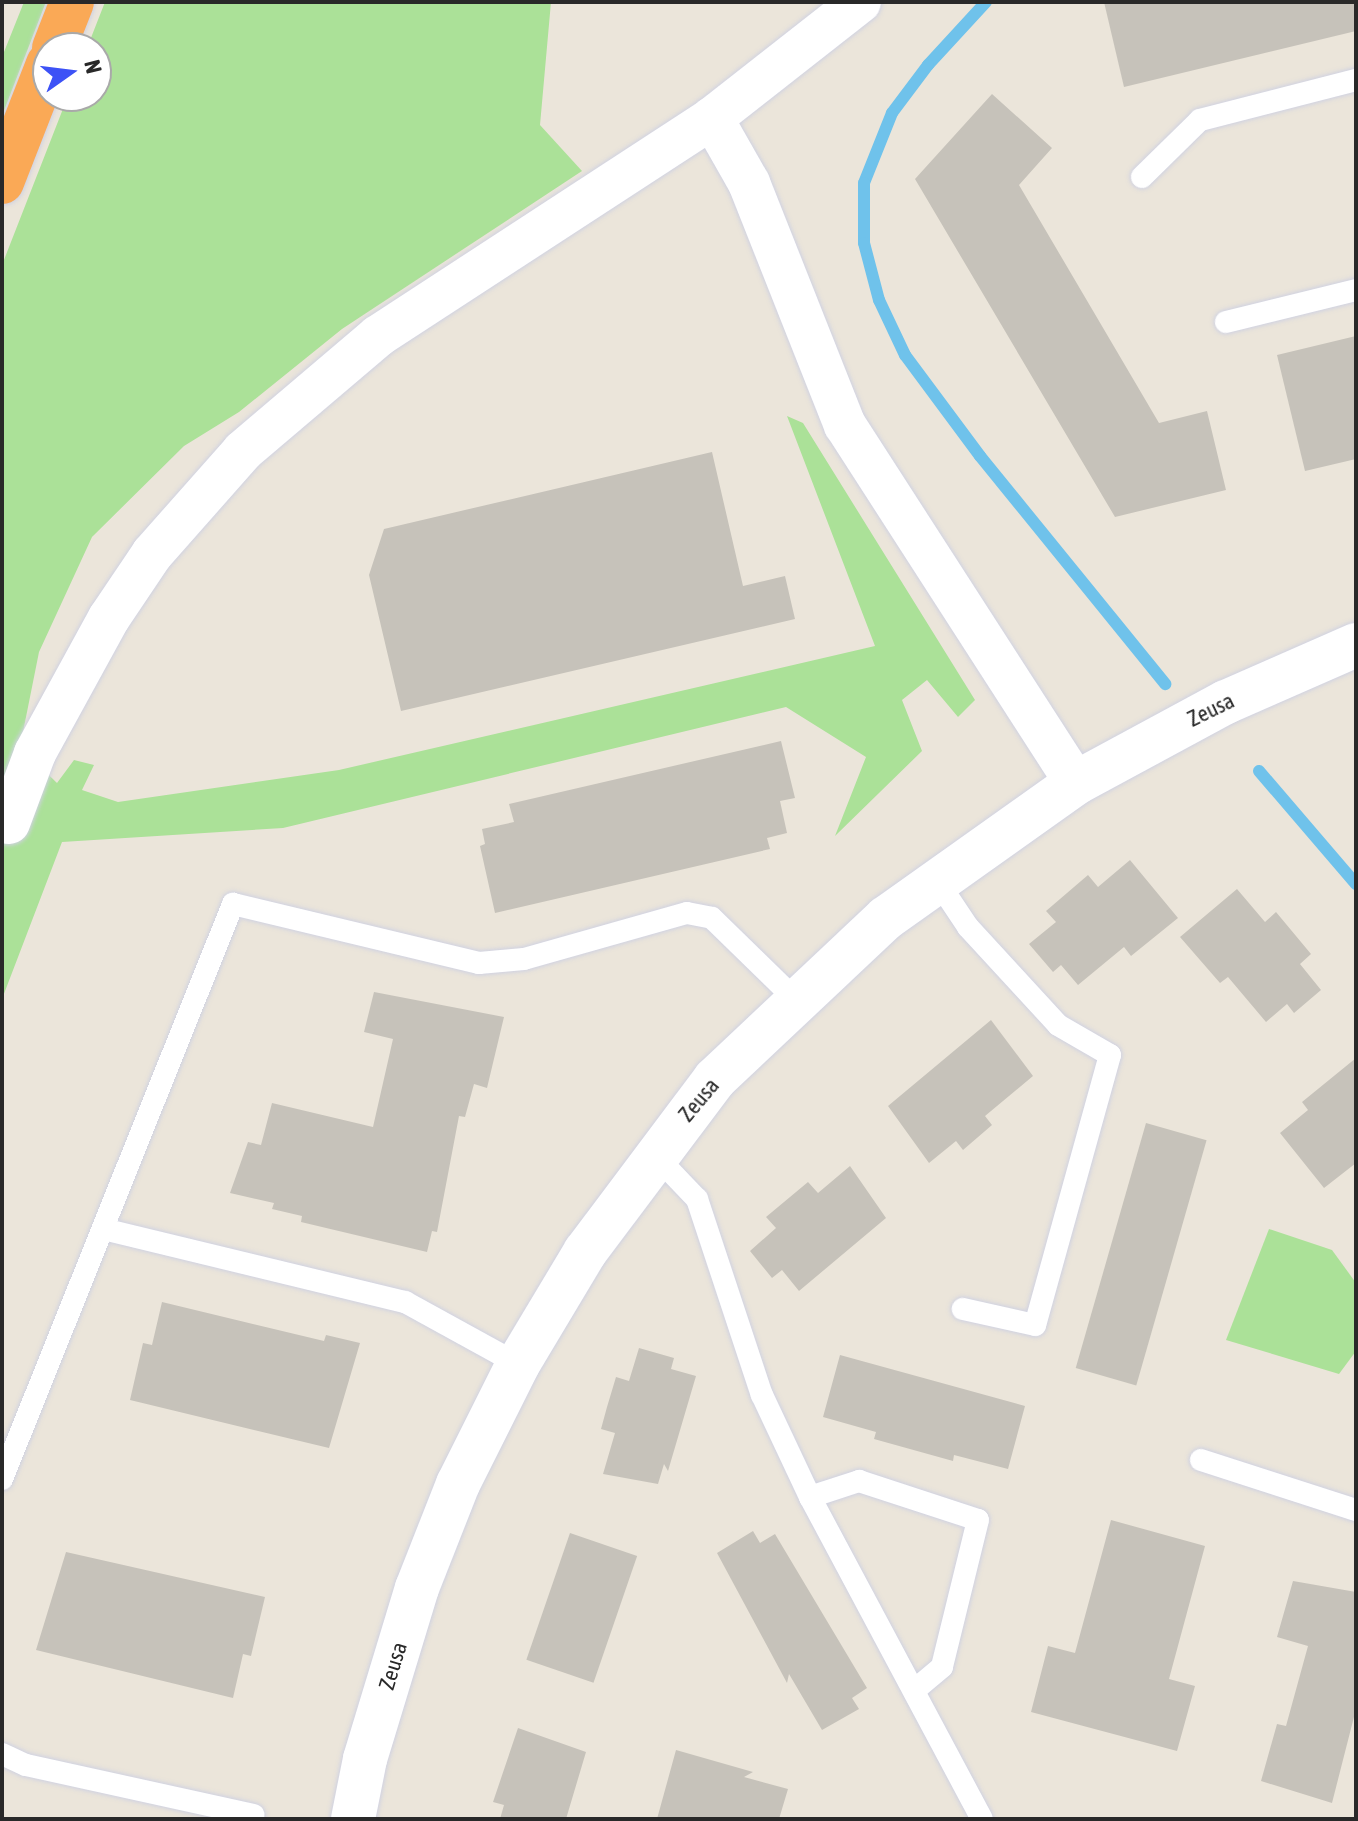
<!DOCTYPE html>
<style>
body{margin:0}
#map{position:relative;width:1358px;height:1821px;overflow:hidden;background:#ebe5da;font-family:"Asap Condensed",sans-serif}
div>[style]{position:absolute}
.green>*{inset:0;background:#abe198}
.stream>*{height:12px;margin:-6px;padding:0 6px;transform-origin:6px;border-radius:6px;background:#6fc2eb}
.building>*{inset:0;background:#c6c2ba;transform-origin:0 0}
.roads{filter:drop-shadow(0 0 2px #d0d2e1) drop-shadow(0 0 2px #d0d2e1)}
.service>*{height:22px;margin:-11px;padding:0 11px;transform-origin:11px;border-radius:11px;background:#fff}
.minor>*{height:42px;margin:-21px;padding:0 21px;transform-origin:21px;border-radius:21px;background:#fff}
.tertiary>*{height:44px;margin:-22px;padding:0 22px;transform-origin:22px;border-radius:22px;background:#fff}
.motorway>*{height:44px;margin:-22px;padding:0 22px;transform-origin:22px;border-radius:22px;background:#faa956}
span{translate:-50% -50%;white-space:nowrap;text-align:center;line-height:1.15;-webkit-text-stroke:8px #fff;paint-order:stroke}
.street-label{font-size:22px;color:#292929}
.frame{position:absolute;inset:0;border:4px solid #292929;pointer-events:none}
.north{position:absolute;left:32px;top:32px;width:80px;height:80px;box-sizing:border-box;background:#fff;border:2px solid #a9a9a9;border-radius:50%;rotate:76deg;font-size:22px;font-weight:700;line-height:32px;text-align:center;color:#292929}
.north::after{content:'';display:block;margin:auto;width:28px;height:36px;background:#3d52f6;clip-path:polygon(50% 0,100% 100%,50% 72%,0 100%)}
</style>
<div id="map">
<div class="green">
<div style="clip-path:polygon(24px 2px,46px 2px,2px 116px,2px 57px)"></div>
<div style="clip-path:polygon(105px 2px,551px 2px,540px 125px,582px 171px,342px 329px,239px 412px,184px 446px,92px 537px,39px 652px,20px 747px,57px 783px,74px 760px,94px 765px,82px 790px,118px 802px,339px 770px,875px 646px,787px 416px,803px 423px,975px 700px,958px 717px,927px 680px,902px 700px,922px 751px,835px 836px,866px 757px,786px 707px,283px 828px,62px 842px,2px 999px,2px 265px,68px 96px,96px 96px,96px 48px,87px 48px)"></div>
<div style="clip-path:polygon(1269px 1229px,1332px 1250px,1356px 1283px,1356px 1351px,1339px 1374px,1226px 1340px)"></div>
</div>
<div class="stream">
<div style="left:986px;top:2px;width:86px;rotate:132.6deg"></div>
<div style="left:928px;top:65px;width:60px;rotate:126.9deg"></div>
<div style="left:892px;top:113px;width:75px;rotate:111.8deg"></div>
<div style="left:864px;top:183px;width:60px;rotate:90deg"></div>
<div style="left:864px;top:243px;width:59px;rotate:75.3deg"></div>
<div style="left:879px;top:300px;width:61px;rotate:64.7deg"></div>
<div style="left:905px;top:355px;width:126px;rotate:53.4deg"></div>
<div style="left:980px;top:456px;width:294px;rotate:50.9deg"></div>
<div style="left:1259px;top:771px;width:149px;rotate:49.4deg"></div>
</div>
<div class="building">
<div style="clip-path:polygon(1104px 2px,1356px 2px,1356px 31px,1124px 87px)"></div>
<div style="clip-path:polygon(992px 94px,1052px 148px,1019px 185px,1159px 423px,1207px 411px,1226px 490px,1115px 517px,915px 179px)"></div>
<div style="clip-path:polygon(1356px 336px,1356px 459px,1305px 471px,1277px 355px)"></div>
<div style="clip-path:polygon(712px 452px,743px 586px,785px 576px,795px 619px,401px 711px,369px 575px,384px 529px)"></div>
<div style="clip-path:polygon(781px 741px,795px 798px,780px 801px,787px 833px,767px 838px,770px 849px,495px 913px,480px 846px,485px 844px,482px 829px,514px 822px,509px 804px)"></div>
<div style="clip-path:polygon(1130px 860px,1178px 918px,1131px 956px,1124px 947px,1078px 985px,1061px 965px,1053px 972px,1029px 944px,1056px 922px,1046px 911px,1088px 875px,1098px 887px)"></div>
<div style="clip-path:polygon(1237px 889px,1265px 922px,1276px 912px,1311px 954px,1300px 964px,1321px 990px,1294px 1013px,1287px 1004px,1266px 1022px,1228px 977px,1220px 983px,1180px 937px)"></div>
<div style="clip-path:polygon(374px 992px,504px 1017px,487px 1088px,474px 1084px,465px 1117px,459px 1116px,437px 1232px,432px 1231px,427px 1252px,301px 1222px,302px 1216px,272px 1209px,274px 1203px,230px 1193px,248px 1142px,261px 1145px,272px 1103px,373px 1127px,393px 1039px,364px 1032px)"></div>
<div style="clip-path:polygon(991px 1020px,1033px 1076px,985px 1116px,992px 1125px,963px 1150px,956px 1141px,929px 1163px,888px 1106px)"></div>
<div style="clip-path:polygon(1356px 1058px,1356px 1163px,1324px 1188px,1280px 1133px,1308px 1110px,1302px 1102px)"></div>
<div style="left:1146px;top:1123px;width:63px;height:255px;rotate:16deg"></div>
<div style="clip-path:polygon(850px 1166px,886px 1218px,799px 1291px,782px 1270px,772px 1278px,750px 1251px,776px 1228px,766px 1217px,808px 1182px,818px 1193px)"></div>
<div style="clip-path:polygon(162px 1302px,324px 1341px,326px 1335px,360px 1343px,329px 1448px,130px 1400px,143px 1343px,152px 1345px)"></div>
<div style="clip-path:polygon(639px 1348px,674px 1358px,671px 1369px,696px 1376px,668px 1471px,664px 1464px,658px 1484px,603px 1474px,615px 1433px,601px 1429px,607px 1407px,616px 1377px,629px 1381px)"></div>
<div style="clip-path:polygon(840px 1355px,1025px 1406px,1008px 1469px,954px 1455px,953px 1461px,874px 1439px,876px 1432px,823px 1417px)"></div>
<div style="clip-path:polygon(1111px 1520px,1205px 1546px,1169px 1679px,1195px 1686px,1177px 1751px,1031px 1712px,1048px 1646px,1075px 1653px)"></div>
<div style="clip-path:polygon(753px 1531px,760px 1543px,775px 1534px,867px 1688px,852px 1698px,859px 1709px,822px 1730px,789px 1674px,787px 1683px,717px 1553px)"></div>
<div style="left:570px;top:1533px;width:71px;height:134px;rotate:19deg"></div>
<div style="clip-path:polygon(66px 1552px,265px 1597px,251px 1656px,243px 1654px,233px 1698px,36px 1650px)"></div>
<div style="clip-path:polygon(1293px 1581px,1356px 1592px,1356px 1709px,1332px 1803px,1261px 1781px,1277px 1724px,1286px 1726px,1308px 1646px,1277px 1637px)"></div>
<div style="clip-path:polygon(518px 1728px,586px 1752px,566px 1819px,500px 1819px,504px 1805px,493px 1802px)"></div>
<div style="clip-path:polygon(676px 1750px,753px 1772px,744px 1777px,788px 1789px,779px 1819px,657px 1819px)"></div>
</div>
<div class="roads">
<div class="service">
<div style="left:1142px;top:177px;width:81px;rotate:-44.5deg"></div>
<div style="left:1200px;top:120px;width:161px;rotate:-14.4deg"></div>
<div style="left:1226px;top:322px;width:134px;rotate:-13.8deg"></div>
<div style="left:936px;top:879px;width:58px;rotate:56.3deg"></div>
<div style="left:968px;top:927px;width:133px;rotate:47.4deg"></div>
<div style="left:1058px;top:1025px;width:60px;rotate:30deg"></div>
<div style="left:1110px;top:1055px;width:280px;rotate:105.5deg"></div>
<div style="left:1035px;top:1325px;width:74px;rotate:-167.5deg"></div>
<div style="left:654px;top:1154px;width:62px;rotate:46.3deg"></div>
<div style="left:697px;top:1199px;width:206px;rotate:71.7deg"></div>
<div style="left:762px;top:1395px;width:113px;rotate:64.8deg"></div>
<div style="left:810px;top:1497px;width:365px;rotate:61.9deg"></div>
<div style="left:103px;top:1229px;width:311px;rotate:13.6deg"></div>
<div style="left:405px;top:1302px;width:129px;rotate:28.8deg"></div>
<div style="left:1201px;top:1460px;width:163px;rotate:17.9deg"></div>
<div style="left:2px;top:1479px;width:620px;rotate:-68.11deg"></div>
<div style="left:233px;top:904px;width:253px;rotate:13.5deg"></div>
<div style="left:479px;top:963px;width:45px;rotate:-5.1deg"></div>
<div style="left:524px;top:959px;width:169px;rotate:-15.8deg"></div>
<div style="left:687px;top:913px;width:25px;rotate:11deg"></div>
<div style="left:712px;top:918px;width:117px;rotate:44.3deg"></div>
<div style="left:810px;top:1497px;width:52px;rotate:-18.1deg"></div>
<div style="left:859px;top:1481px;width:125px;rotate:18.1deg"></div>
<div style="left:978px;top:1520px;width:151px;rotate:103.8deg"></div>
<div style="left:942px;top:1667px;width:35px;rotate:140deg"></div>
<div style="left:2px;top:1754px;width:26px;rotate:25deg"></div>
<div style="left:26px;top:1765px;width:233px;rotate:12.4deg"></div>
</div>
<div class="minor">
<div style="left:712px;top:118px;width:75px;rotate:60.4deg"></div>
<div style="left:749px;top:183px;width:260px;rotate:68.4deg"></div>
<div style="left:845px;top:425px;width:426px;rotate:57.2deg"></div>
<div style="left:9px;top:823px;width:75px;rotate:-69.6deg"></div>
<div style="left:35px;top:753px;width:154px;rotate:-61.3deg"></div>
<div style="left:109px;top:618px;width:77px;rotate:-56.1deg"></div>
<div style="left:152px;top:554px;width:137px;rotate:-48.5deg"></div>
<div style="left:243px;top:451px;width:177px;rotate:-40.4deg"></div>
<div style="left:378px;top:336px;width:399px;rotate:-33.1deg"></div>
<div style="left:712px;top:118px;width:188px;rotate:-38.1deg"></div>
</div>
<div class="tertiary">
<div style="left:353px;top:1819px;width:61px;rotate:-78.7deg"></div>
<div style="left:365px;top:1759px;width:179px;rotate:-73.1deg"></div>
<div style="left:417px;top:1588px;width:112px;rotate:-68.5deg"></div>
<div style="left:458px;top:1484px;width:134px;rotate:-63.4deg"></div>
<div style="left:518px;top:1364px;width:131px;rotate:-59.1deg"></div>
<div style="left:585px;top:1252px;width:216px;rotate:-53.1deg"></div>
<div style="left:715px;top:1079px;width:235px;rotate:-43.3deg"></div>
<div style="left:886px;top:918px;width:233px;rotate:-35.4deg"></div>
<div style="left:1076px;top:783px;width:170px;rotate:-28.4deg"></div>
<div style="left:1226px;top:702px;width:142px;rotate:-23.7deg"></div>
</div>
<div class="motorway">
<div style="left:54px;top:48px;width:49px;rotate:-68.6deg"></div>
<div style="left:2px;top:182px;width:127px;rotate:-68.7deg"></div>
</div>
</div>
<div class="street-label">
<span style="left:1211px;top:710px;rotate:-26deg">Zeusa</span>
<span style="left:699px;top:1100px;rotate:-50deg">Zeusa</span>
<span style="left:393px;top:1666px;rotate:-73deg">Zeusa</span>
</div>
<div class="frame"></div>
<div class="north">N</div>
</div>
